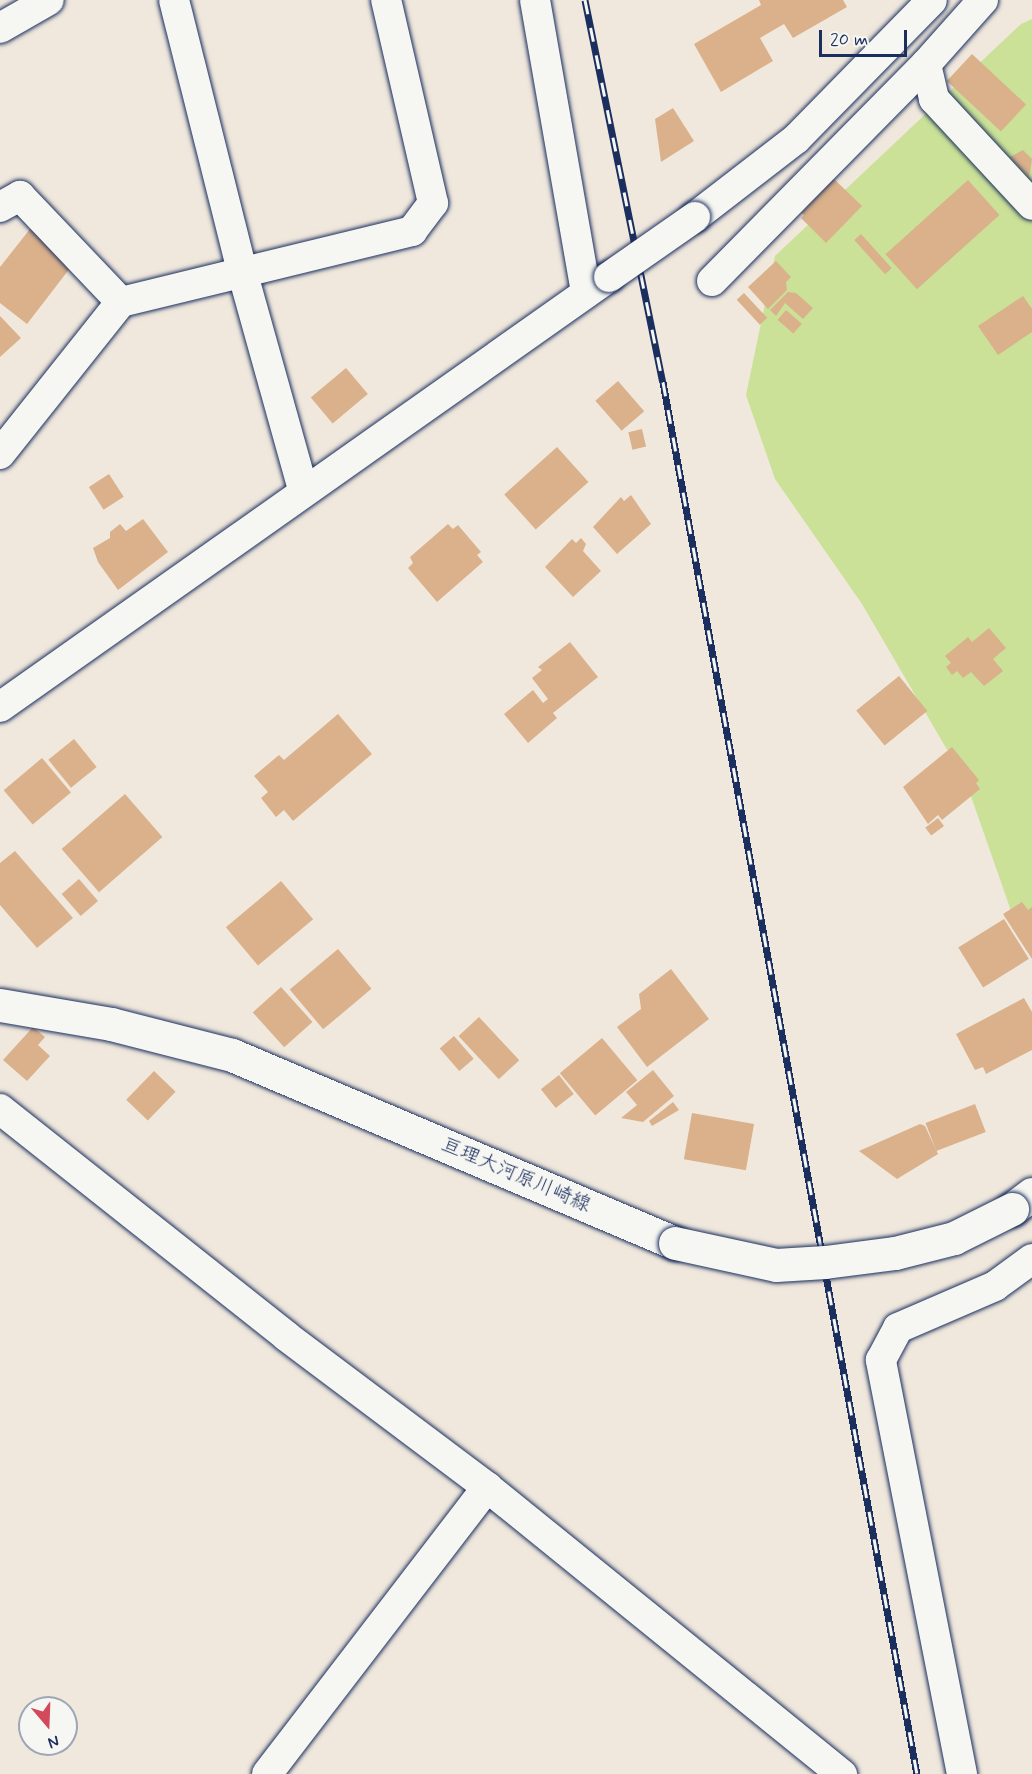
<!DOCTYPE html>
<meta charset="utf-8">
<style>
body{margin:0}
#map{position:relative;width:1032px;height:1774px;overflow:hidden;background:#f0e8dd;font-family:Mynerve,"Klee One",sans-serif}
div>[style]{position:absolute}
.green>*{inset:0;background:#cae197}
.building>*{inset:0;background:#dab18b;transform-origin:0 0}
.roads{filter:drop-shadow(0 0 2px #1b2f5e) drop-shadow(0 0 2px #1b2f5e)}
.minor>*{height:30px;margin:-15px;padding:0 15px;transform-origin:15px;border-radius:15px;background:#f6f6f2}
.major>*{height:33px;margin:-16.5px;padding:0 16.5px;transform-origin:16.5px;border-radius:16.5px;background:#f6f6f2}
.rail>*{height:7px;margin-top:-3.5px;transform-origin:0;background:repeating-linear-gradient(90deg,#f6f6f2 0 14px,#1b2f5e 0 28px);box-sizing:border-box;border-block:2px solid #1b2f5e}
.bridges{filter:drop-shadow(0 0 2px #1b2f5e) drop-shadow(0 0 2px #1b2f5e)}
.minor-bridge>*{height:30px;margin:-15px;padding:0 15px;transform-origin:15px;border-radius:15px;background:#f6f6f2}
.major-bridge>*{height:33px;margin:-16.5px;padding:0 16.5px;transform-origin:16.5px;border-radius:16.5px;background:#f6f6f2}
span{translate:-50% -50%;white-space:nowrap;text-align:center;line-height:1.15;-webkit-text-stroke:5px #f6f6f2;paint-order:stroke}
.street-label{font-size:20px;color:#1b2f5e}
.north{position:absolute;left:18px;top:1696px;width:60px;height:60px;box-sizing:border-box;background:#f6f6f2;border:2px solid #9ea6b7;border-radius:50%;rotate:161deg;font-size:16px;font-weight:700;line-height:24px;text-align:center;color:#1b2f5e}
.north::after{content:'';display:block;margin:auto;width:21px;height:27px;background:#d1495b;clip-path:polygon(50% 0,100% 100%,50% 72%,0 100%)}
.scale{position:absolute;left:819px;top:30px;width:88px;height:27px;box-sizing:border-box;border:3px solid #1b2f5e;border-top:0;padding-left:8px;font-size:18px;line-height:21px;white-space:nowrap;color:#1b2f5e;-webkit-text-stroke:4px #f6f6f2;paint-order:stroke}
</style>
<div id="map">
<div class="green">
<div style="clip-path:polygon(1032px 19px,1032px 922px,1017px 928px,966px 782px,862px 604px,775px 479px,746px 395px,775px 256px,1021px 24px)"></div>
</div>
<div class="building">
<div style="clip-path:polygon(759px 0,843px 0,847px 7px,793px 38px,784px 24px,760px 38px,773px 61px,721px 92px,694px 44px,761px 5px)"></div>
<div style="left:972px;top:54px;width:74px;height:37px;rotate:43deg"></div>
<div style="clip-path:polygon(673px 108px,694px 141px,661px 162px,655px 119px)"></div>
<div style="clip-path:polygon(1023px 150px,1032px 159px,1029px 177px,1010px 157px)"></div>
<div style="clip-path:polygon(834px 179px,862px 206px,826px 243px,801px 218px,804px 215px,801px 213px)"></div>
<div style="left:968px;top:180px;width:47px;height:111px;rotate:48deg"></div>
<div style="clip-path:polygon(30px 229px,74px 263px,27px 324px,0 303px,0 267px)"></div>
<div style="left:861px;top:234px;width:46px;height:9px;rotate:48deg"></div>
<div style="clip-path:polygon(776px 261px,791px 277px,786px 282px,787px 290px,768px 309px,748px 287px)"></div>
<div style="clip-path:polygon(788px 292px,796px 293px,813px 308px,803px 319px,785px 303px,776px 316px,770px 310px)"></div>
<div style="left:744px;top:293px;width:34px;height:10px;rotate:47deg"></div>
<div style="clip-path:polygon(1023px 296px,1032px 309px,1032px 332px,998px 355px,978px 326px)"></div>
<div style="left:786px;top:310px;width:21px;height:13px;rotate:41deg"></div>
<div style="clip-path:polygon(0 316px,21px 338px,0 357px)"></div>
<div style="left:346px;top:368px;width:34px;height:46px;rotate:50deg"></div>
<div style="left:618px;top:381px;width:40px;height:30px;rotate:49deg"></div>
<div style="left:642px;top:429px;width:18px;height:14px;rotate:77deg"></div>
<div style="left:557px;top:447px;width:47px;height:71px;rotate:48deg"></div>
<div style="left:109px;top:474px;width:27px;height:24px;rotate:57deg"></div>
<div style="clip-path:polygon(631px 495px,651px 524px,617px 554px,593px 527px,621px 497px,624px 501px)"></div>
<div style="clip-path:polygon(143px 519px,168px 552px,118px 590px,98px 562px,93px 548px,110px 538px,110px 532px,120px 524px,126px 531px)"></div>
<div style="clip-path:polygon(448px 524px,453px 529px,458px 525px,481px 552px,477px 555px,483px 562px,437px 602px,408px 568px,413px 563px,410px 557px)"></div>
<div style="clip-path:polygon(581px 538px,586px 544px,583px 551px,601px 571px,573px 597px,545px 567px,572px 539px,576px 543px)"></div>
<div style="clip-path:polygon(989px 628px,1006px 648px,993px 659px,1003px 671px,984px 686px,971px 672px,963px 678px,957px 671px,952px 675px,946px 667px,951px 663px,945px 656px,968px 637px,972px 642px)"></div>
<div style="clip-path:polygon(570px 642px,598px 677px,553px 713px,557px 718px,528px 743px,504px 714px,533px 690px,543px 703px,548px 699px,532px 678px,542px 670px,538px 667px)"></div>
<div style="left:899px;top:676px;width:45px;height:55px;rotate:51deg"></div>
<div style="clip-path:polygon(338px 714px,372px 754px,293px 821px,284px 810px,276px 817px,261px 798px,268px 792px,254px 776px,279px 755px,284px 760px)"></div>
<div style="left:74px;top:739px;width:36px;height:33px;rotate:51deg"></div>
<div style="clip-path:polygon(952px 747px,979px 780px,976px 783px,980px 789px,942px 820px,938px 815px,928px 824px,903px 787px)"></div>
<div style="left:42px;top:758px;width:45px;height:50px;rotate:50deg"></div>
<div style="left:125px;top:794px;width:57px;height:84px;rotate:49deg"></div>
<div style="left:938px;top:818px;width:10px;height:16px;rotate:53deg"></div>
<div style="clip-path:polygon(15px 851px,73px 918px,37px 948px,0 905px,0 863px)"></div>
<div style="left:79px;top:879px;width:29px;height:23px;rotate:49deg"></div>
<div style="left:281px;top:881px;width:50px;height:72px;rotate:50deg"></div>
<div style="clip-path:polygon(1022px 902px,1028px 910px,1032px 907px,1032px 959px,1003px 914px)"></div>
<div style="left:1004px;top:919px;width:47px;height:54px;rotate:58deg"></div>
<div style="left:338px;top:949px;width:52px;height:63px;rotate:50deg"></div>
<div style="clip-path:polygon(671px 969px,709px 1019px,647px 1067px,617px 1027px,641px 1009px,639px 994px)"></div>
<div style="left:281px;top:987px;width:47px;height:38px;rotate:48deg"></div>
<div style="clip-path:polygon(1024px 998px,1032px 1012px,1032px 1050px,986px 1074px,983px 1067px,975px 1070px,956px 1034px)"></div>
<div style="left:479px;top:1017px;width:59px;height:28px;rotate:47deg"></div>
<div style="clip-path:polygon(33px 1027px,45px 1037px,38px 1045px,50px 1056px,27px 1081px,3px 1060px)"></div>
<div style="left:454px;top:1036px;width:30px;height:19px;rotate:49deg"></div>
<div style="left:602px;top:1038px;width:55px;height:55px;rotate:50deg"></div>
<div style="clip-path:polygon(653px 1070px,674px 1096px,643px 1122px,621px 1118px,637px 1105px,626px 1092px)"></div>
<div style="left:154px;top:1071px;width:30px;height:40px;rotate:44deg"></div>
<div style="left:559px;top:1075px;width:24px;height:23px;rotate:52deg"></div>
<div style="clip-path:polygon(673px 1102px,679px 1110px,652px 1126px,649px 1121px)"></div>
<div style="left:975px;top:1104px;width:30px;height:53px;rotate:69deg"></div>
<div style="left:692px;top:1113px;width:63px;height:47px;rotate:10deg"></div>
<div style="clip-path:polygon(920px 1124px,925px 1126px,938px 1154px,897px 1179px,859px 1151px)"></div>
</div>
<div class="roads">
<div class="minor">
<div style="left:174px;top:0;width:279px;rotate:75.9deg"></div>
<div style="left:242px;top:271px;width:227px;rotate:74.4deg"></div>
<div style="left:535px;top:0;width:297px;rotate:80.1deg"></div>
<div style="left:983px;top:0;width:86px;rotate:131.7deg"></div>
<div style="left:926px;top:64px;width:36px;rotate:77deg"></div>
<div style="left:934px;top:99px;width:144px;rotate:47.2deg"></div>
<div style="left:0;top:28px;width:56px;rotate:-29.7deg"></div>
<div style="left:0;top:207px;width:23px;rotate:-29deg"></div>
<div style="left:20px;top:196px;width:146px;rotate:46.4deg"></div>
<div style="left:695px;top:217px;width:128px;rotate:-37.7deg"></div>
<div style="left:796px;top:139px;width:194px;rotate:-45.6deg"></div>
<div style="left:712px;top:281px;width:305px;rotate:-45.4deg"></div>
<div style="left:0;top:454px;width:194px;rotate:-51.5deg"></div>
<div style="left:121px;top:302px;width:300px;rotate:-13.7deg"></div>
<div style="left:412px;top:231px;width:35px;rotate:-53deg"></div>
<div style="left:433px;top:203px;width:208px;rotate:-103deg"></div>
<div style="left:0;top:707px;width:746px;rotate:-35.22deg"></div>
<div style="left:0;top:1109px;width:365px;rotate:38.4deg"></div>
<div style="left:286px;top:1336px;width:251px;rotate:36.9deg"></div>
<div style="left:487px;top:1487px;width:457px;rotate:39deg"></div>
<div style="left:267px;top:1774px;width:362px;rotate:-52.5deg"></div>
<div style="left:962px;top:1774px;width:422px;rotate:-101.1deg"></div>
<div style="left:881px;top:1360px;width:36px;rotate:-62deg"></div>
<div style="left:898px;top:1328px;width:106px;rotate:-23.4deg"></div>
<div style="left:995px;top:1286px;width:46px;rotate:-36.1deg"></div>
</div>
<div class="major">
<div style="left:0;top:1005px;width:113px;rotate:9.7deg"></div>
<div style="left:111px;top:1024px;width:125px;rotate:14.4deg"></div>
<div style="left:232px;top:1055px;width:481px;rotate:23deg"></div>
<div style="left:1012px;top:1209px;width:25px;rotate:-37deg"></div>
</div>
</div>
<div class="rail">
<div style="left:585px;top:0;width:390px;rotate:78.5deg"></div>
<div style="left:663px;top:382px;width:1415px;rotate:79.66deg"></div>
</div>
<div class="bridges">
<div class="minor-bridge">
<div style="left:609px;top:277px;width:105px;rotate:-34.9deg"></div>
</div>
<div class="major-bridge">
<div style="left:675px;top:1243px;width:103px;rotate:12.3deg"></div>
<div style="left:776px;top:1265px;width:49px;rotate:-3.5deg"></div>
<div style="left:825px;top:1262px;width:71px;rotate:-7.3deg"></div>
<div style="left:895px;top:1253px;width:61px;rotate:-14.3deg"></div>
<div style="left:954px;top:1238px;width:65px;rotate:-26.6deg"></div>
</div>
</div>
<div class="street-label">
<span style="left:516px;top:1175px;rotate:23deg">亘理大河原川崎線</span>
</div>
<div class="north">N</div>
<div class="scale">20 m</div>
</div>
